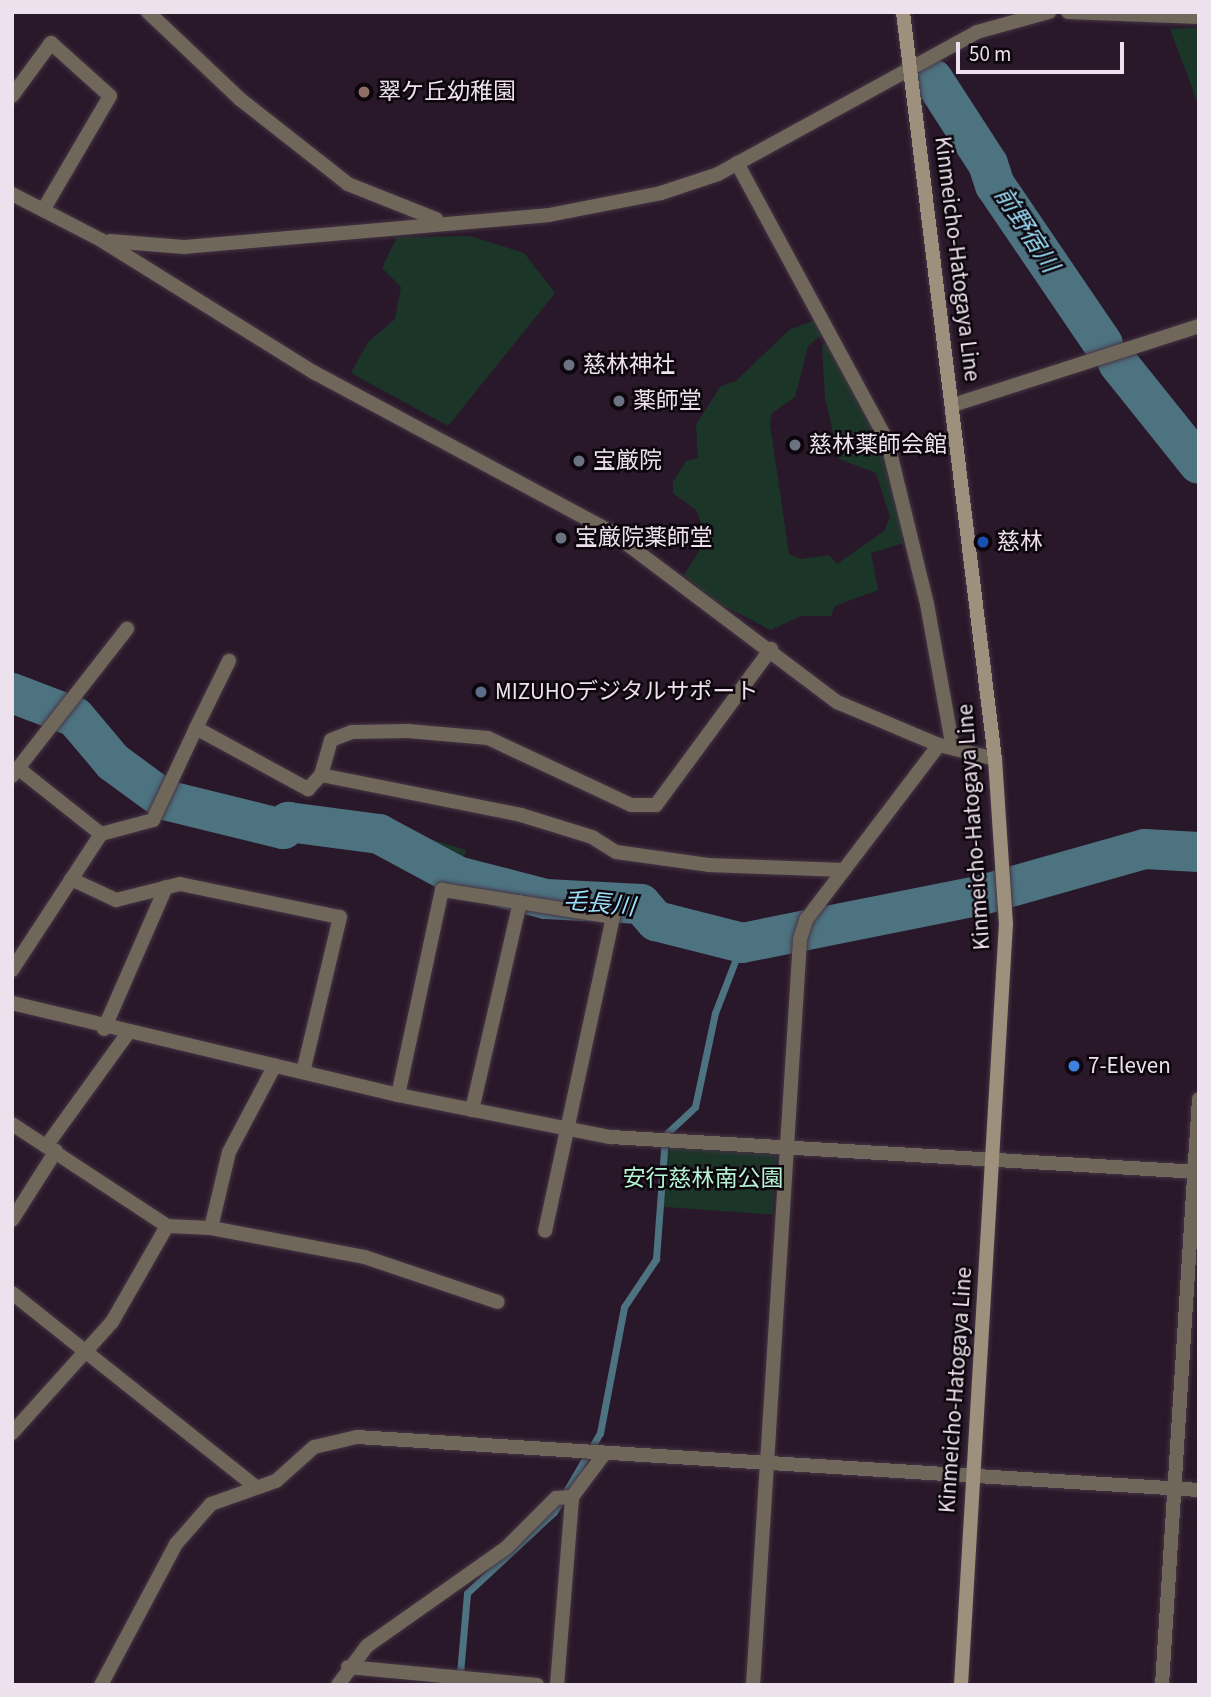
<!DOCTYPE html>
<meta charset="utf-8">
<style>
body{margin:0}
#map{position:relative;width:1211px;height:1697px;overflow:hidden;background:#291829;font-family:"Source Sans 3","Noto Sans JP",sans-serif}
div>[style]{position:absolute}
.green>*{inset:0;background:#1c3529;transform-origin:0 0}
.stream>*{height:7px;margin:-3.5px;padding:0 3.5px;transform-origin:3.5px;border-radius:3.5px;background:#4d7280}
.river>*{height:40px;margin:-20px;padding:0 20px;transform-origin:20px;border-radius:20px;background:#4d7280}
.roads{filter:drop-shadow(0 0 2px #443444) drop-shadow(0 0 2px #443444)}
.minor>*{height:14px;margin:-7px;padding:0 7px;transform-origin:7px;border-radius:7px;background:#6f675a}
.secondary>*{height:14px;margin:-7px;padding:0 7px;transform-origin:7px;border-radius:7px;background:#9d907c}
.dots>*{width:19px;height:19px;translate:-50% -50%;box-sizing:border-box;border:4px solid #0d060d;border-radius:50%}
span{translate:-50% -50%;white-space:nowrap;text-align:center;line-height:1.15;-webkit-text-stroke:5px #0d060d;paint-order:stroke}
.poi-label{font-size:23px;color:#ede1ed}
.left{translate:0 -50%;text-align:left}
.street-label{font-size:23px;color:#ede1ed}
.park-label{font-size:23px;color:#b5f4d2}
.water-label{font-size:24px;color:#9adff9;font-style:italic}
.frame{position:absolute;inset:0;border:14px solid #ede1ed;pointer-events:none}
.scale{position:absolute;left:956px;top:42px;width:168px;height:32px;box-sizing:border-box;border:4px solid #ede1ed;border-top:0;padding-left:9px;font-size:21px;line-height:24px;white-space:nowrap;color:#ede1ed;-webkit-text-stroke:5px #0d060d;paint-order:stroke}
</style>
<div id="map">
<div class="green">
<div style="clip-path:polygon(1199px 27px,1199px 106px,1170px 29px)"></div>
<div style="clip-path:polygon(470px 236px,524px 253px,555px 293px,448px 426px,351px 373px,368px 342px,395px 319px,401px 287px,382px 268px,397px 237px)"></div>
<div style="clip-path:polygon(815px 320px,824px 333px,808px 346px,795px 397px,772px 413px,770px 424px,789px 554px,801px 559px,829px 555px,837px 564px,884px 531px,890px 517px,876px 473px,839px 459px,825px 398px,822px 346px,828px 342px,884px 448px,904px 543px,871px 553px,878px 590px,835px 606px,831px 616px,801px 616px,771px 630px,716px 602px,684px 575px,707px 538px,696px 510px,673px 493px,673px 482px,686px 461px,698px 458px,696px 425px,720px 387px,737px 380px,789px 330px)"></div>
<div style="clip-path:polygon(433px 840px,466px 850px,460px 870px,429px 855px)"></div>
<div style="left:666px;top:1147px;width:111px;height:60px;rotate:4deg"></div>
</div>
<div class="stream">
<div style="left:459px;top:1685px;width:92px;rotate:-85deg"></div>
<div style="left:467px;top:1593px;width:119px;rotate:-43deg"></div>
<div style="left:554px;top:1512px;width:91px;rotate:-59.8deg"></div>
<div style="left:600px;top:1433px;width:128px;rotate:-79.2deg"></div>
<div style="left:624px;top:1307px;width:58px;rotate:-56.3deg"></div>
<div style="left:656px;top:1259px;width:124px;rotate:-85.8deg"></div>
<div style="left:665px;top:1135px;width:41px;rotate:-43deg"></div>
<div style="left:695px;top:1107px;width:96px;rotate:-78deg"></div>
<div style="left:715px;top:1013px;width:75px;rotate:-68.9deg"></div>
</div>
<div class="river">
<div style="left:933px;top:79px;width:101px;rotate:57.1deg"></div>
<div style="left:988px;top:164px;width:22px;rotate:72deg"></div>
<div style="left:995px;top:185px;width:192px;rotate:55.8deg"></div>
<div style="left:1118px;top:363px;width:129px;rotate:51.3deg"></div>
<div style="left:12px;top:693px;width:67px;rotate:20.9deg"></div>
<div style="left:75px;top:717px;width:59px;rotate:49.8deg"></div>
<div style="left:113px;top:762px;width:64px;rotate:36.2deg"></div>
<div style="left:165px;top:800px;width:122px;rotate:13.8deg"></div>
<div style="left:283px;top:829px;width:9px;rotate:-54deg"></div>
<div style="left:288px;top:822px;width:92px;rotate:7.5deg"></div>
<div style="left:379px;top:834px;width:89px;rotate:28.3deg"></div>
<div style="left:457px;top:876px;width:92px;rotate:14.5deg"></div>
<div style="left:546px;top:899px;width:95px;rotate:3deg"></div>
<div style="left:641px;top:904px;width:23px;rotate:49deg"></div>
<div style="left:656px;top:921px;width:89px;rotate:14.3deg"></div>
<div style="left:742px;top:943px;width:245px;rotate:-11.3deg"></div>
<div style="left:982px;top:895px;width:169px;rotate:-15.8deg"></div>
<div style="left:1145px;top:849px;width:54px;rotate:3.2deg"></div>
</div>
<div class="roads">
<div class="minor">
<div style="left:148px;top:12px;width:127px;rotate:43.4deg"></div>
<div style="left:240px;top:99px;width:137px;rotate:38.2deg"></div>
<div style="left:348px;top:184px;width:95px;rotate:21.7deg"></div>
<div style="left:1068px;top:12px;width:131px;rotate:2.2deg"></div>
<div style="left:12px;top:96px;width:66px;rotate:-53.7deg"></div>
<div style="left:51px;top:43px;width:79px;rotate:41.9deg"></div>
<div style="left:110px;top:96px;width:132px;rotate:120.4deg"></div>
<div style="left:737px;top:163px;width:315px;rotate:61.6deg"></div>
<div style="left:887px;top:440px;width:169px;rotate:76.3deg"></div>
<div style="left:927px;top:604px;width:146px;rotate:79.8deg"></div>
<div style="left:12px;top:194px;width:100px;rotate:27.3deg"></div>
<div style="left:101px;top:240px;width:252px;rotate:31.9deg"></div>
<div style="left:315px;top:373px;width:335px;rotate:28.2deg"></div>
<div style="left:610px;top:531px;width:284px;rotate:37deg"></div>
<div style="left:837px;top:702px;width:111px;rotate:22.9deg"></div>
<div style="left:939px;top:745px;width:58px;rotate:14deg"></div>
<div style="left:110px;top:241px;width:74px;rotate:4.6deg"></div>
<div style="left:184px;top:247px;width:366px;rotate:-5deg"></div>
<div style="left:549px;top:215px;width:114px;rotate:-11.1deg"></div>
<div style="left:661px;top:193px;width:60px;rotate:-18.4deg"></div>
<div style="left:718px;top:174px;width:295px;rotate:-28.7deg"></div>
<div style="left:977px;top:32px;width:75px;rotate:-15.5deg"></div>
<div style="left:953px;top:405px;width:258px;rotate:-17.8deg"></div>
<div style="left:196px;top:728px;width:75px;rotate:-63.8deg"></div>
<div style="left:19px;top:769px;width:105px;rotate:38.4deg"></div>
<div style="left:101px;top:834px;width:54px;rotate:-15.1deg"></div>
<div style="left:153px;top:820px;width:102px;rotate:-64.9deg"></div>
<div style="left:196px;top:728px;width:128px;rotate:28.6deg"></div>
<div style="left:308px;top:789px;width:19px;rotate:-47deg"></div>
<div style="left:321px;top:775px;width:36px;rotate:-74deg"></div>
<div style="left:331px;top:740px;width:22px;rotate:-21deg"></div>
<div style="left:352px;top:732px;width:56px;rotate:-1deg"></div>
<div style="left:408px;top:731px;width:80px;rotate:5deg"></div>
<div style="left:488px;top:738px;width:158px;rotate:25.1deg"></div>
<div style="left:631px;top:805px;width:25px"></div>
<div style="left:656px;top:805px;width:194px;rotate:-53.6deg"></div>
<div style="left:321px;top:775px;width:204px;rotate:11.3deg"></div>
<div style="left:521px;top:815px;width:74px;rotate:17.2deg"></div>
<div style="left:592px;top:837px;width:28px;rotate:32deg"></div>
<div style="left:616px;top:852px;width:93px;rotate:8deg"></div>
<div style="left:708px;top:865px;width:136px;rotate:2.1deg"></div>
<div style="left:12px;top:776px;width:187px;rotate:-52deg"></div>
<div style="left:71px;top:879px;width:50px;rotate:25deg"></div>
<div style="left:116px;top:900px;width:66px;rotate:-14deg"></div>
<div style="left:180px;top:884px;width:163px;rotate:11.7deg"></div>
<div style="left:340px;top:917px;width:159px;rotate:103.4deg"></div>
<div style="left:12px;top:970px;width:163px;rotate:-56.8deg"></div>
<div style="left:12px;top:1003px;width:397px;rotate:13.4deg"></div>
<div style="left:398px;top:1095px;width:217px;rotate:11.2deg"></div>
<div style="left:611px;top:1137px;width:589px;rotate:3.41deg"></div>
<div style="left:104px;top:1029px;width:155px;rotate:-66.4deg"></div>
<div style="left:398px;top:1095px;width:210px;rotate:-77.9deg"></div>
<div style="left:442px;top:890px;width:173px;rotate:9deg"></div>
<div style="left:613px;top:917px;width:321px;rotate:102.2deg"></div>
<div style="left:472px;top:1110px;width:213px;rotate:-77deg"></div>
<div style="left:12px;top:1124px;width:186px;rotate:33.3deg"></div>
<div style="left:167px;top:1226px;width:44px;rotate:2.6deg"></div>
<div style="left:211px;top:1228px;width:157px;rotate:10.7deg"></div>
<div style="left:365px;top:1257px;width:140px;rotate:18.7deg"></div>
<div style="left:47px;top:1145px;width:138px;rotate:-54.1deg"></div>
<div style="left:12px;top:1220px;width:82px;rotate:-57.5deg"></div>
<div style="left:211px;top:1228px;width:78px;rotate:-76.7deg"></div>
<div style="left:229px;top:1152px;width:98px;rotate:-62.1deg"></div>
<div style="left:12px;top:1293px;width:310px;rotate:38.5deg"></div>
<div style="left:12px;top:1433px;width:149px;rotate:-48deg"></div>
<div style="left:112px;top:1322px;width:111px;rotate:-60.2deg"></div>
<div style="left:348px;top:1667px;width:190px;rotate:5.4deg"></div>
<div style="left:101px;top:1685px;width:160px;rotate:-62deg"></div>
<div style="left:176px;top:1544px;width:53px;rotate:-48.8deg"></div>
<div style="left:211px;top:1504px;width:69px;rotate:-19.5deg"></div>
<div style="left:276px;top:1481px;width:51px;rotate:-41.8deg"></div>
<div style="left:314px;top:1447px;width:44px;rotate:-13.1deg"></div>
<div style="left:357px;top:1437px;width:844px;rotate:3.6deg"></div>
<div style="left:338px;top:1685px;width:49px;rotate:-53.4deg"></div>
<div style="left:367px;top:1646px;width:170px;rotate:-35.2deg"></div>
<div style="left:506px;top:1548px;width:71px;rotate:-45deg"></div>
<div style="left:556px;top:1498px;width:16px;rotate:-4deg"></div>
<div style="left:557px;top:1685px;width:189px;rotate:-85.4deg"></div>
<div style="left:572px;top:1497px;width:54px;rotate:-53.3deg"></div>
<div style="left:753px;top:1685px;width:747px;rotate:-86.39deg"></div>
<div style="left:800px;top:939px;width:20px;rotate:-72deg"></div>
<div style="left:806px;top:920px;width:220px;rotate:-52.8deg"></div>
<div style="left:1162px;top:1685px;width:587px;rotate:-86.39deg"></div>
</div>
<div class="secondary">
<div style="left:903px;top:12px;width:753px;rotate:82.98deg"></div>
<div style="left:995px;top:759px;width:164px;rotate:86.2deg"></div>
<div style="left:1006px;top:923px;width:763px;rotate:93.38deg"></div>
</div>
</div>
<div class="dots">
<div style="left:364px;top:92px;background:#8d6e63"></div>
<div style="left:569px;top:365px;background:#6b7280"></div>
<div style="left:619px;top:401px;background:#6b7280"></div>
<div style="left:795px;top:445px;background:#6b7280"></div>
<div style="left:579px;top:461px;background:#6b7280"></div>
<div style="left:561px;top:538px;background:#6b7280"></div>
<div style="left:983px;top:542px;background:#1a4fb4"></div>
<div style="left:481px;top:692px;background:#5c6f8a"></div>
<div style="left:1074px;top:1066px;background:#3f7fe0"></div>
</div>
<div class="poi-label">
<span class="left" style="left:378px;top:92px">翠ケ丘幼稚園</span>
<span class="left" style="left:583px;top:365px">慈林神社</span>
<span class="left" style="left:633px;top:401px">薬師堂</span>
<span class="left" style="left:809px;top:445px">慈林薬師会館</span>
<span class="left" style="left:593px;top:461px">宝厳院</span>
<span class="left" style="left:575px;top:538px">宝厳院薬師堂</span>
<span class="left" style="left:997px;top:542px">慈林</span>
<span class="left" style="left:495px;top:692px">MIZUHOデジタルサポート</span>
<span class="left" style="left:1088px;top:1066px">7-Eleven</span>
</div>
<div class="street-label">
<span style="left:957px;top:259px;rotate:83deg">Kinmeicho-Hatogaya Line</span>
<span style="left:974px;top:827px;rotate:-94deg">Kinmeicho-Hatogaya Line</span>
<span style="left:956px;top:1390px;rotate:-86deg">Kinmeicho-Hatogaya Line</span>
</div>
<div class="park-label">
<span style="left:703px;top:1179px">安行慈林南公園</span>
</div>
<div class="water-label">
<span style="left:1026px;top:230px;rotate:57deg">前野宿川</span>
<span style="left:599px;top:904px;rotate:6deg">毛長川</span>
</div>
<div class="frame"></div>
<div class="scale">50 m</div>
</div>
